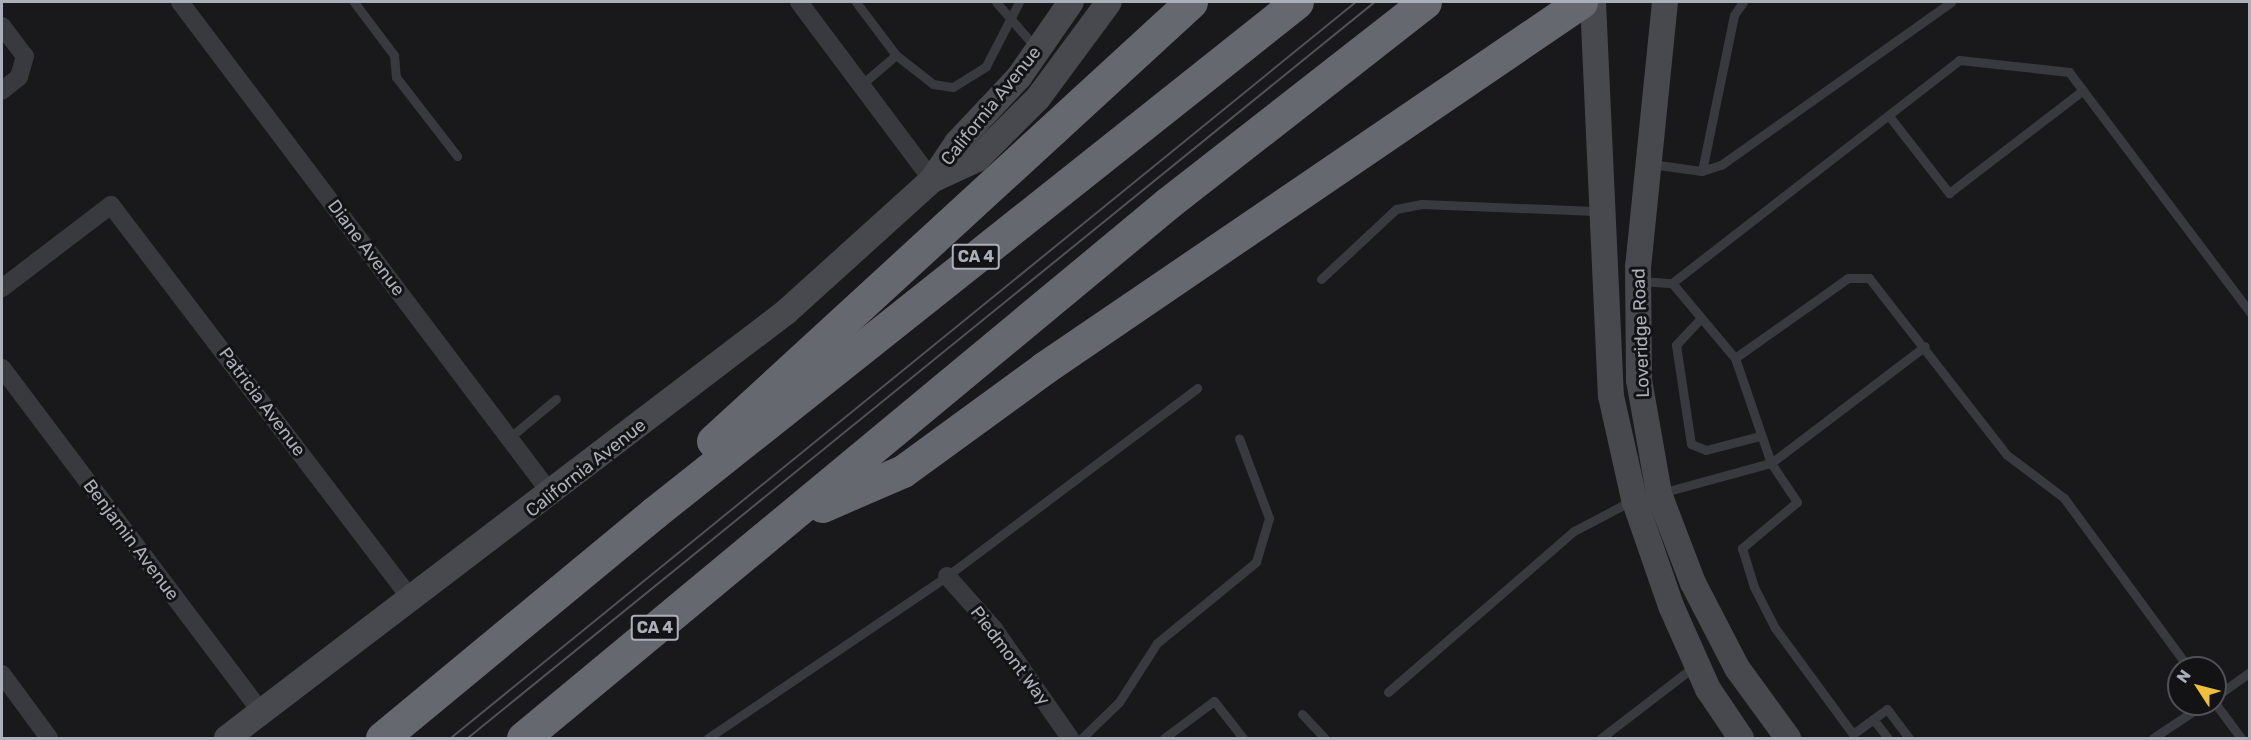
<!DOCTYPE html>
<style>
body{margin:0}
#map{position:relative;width:2251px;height:740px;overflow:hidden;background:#19181a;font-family:Rubik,sans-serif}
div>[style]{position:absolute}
.service>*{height:9px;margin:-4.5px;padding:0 4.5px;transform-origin:4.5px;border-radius:4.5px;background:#393a3f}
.minor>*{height:18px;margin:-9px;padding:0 9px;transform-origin:9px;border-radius:9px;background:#393a3f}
.secondary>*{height:26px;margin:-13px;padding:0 13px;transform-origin:13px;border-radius:13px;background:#47494f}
.motorway>*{height:33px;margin:-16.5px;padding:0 16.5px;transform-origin:16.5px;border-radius:16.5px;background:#666870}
.tram>*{height:1.5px;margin:-0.75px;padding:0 0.75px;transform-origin:0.75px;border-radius:0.75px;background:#505258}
span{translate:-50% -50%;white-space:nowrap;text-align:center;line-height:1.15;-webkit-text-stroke:6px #131315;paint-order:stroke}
.shield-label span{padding:2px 4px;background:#131315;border:2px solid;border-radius:4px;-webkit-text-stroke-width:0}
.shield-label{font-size:16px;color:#abafba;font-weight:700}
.street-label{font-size:18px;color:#abafba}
.frame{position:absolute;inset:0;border:3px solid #abafba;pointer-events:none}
.north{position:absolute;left:2167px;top:656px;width:60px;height:60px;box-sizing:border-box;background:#131315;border:2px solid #505157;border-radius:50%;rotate:306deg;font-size:16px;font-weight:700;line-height:24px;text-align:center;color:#abafba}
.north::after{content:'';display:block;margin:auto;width:21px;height:27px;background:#eebf3d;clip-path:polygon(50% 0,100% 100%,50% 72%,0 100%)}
</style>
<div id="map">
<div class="service">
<div style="left:354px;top:2px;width:66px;rotate:53deg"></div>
<div style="left:394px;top:55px;width:22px;rotate:85deg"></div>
<div style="left:396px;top:77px;width:100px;rotate:52.3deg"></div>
<div style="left:856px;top:2px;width:66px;rotate:53deg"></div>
<div style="left:896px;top:55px;width:47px;rotate:38.1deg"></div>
<div style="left:933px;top:84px;width:20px;rotate:9deg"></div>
<div style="left:953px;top:87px;width:39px;rotate:-32deg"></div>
<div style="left:986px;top:66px;width:72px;rotate:-62.7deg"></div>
<div style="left:996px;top:2px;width:61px;rotate:49deg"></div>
<div style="left:861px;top:85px;width:46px;rotate:-40.6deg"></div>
<div style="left:1889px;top:116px;width:98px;rotate:52.1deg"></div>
<div style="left:1949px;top:193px;width:169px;rotate:-37.5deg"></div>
<div style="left:1651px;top:164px;width:51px;rotate:7.8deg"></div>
<div style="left:1702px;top:171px;width:20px;rotate:-18deg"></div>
<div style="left:1721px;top:165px;width:282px;rotate:-35.3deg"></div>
<div style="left:1702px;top:171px;width:159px;rotate:-78.4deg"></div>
<div style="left:1734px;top:15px;width:16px;rotate:-55deg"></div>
<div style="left:1321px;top:279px;width:103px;rotate:-43deg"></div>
<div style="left:1396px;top:209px;width:26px;rotate:-11deg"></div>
<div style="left:1422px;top:204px;width:178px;rotate:2.3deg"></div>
<div style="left:1641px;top:281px;width:31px;rotate:4deg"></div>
<div style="left:1672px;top:283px;width:98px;rotate:50deg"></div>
<div style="left:1735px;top:358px;width:138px;rotate:-35.3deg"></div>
<div style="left:1848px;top:278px;width:21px"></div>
<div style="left:1869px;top:278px;width:224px;rotate:52.1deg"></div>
<div style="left:2007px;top:455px;width:71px;rotate:37deg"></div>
<div style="left:2064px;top:498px;width:211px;rotate:53.7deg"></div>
<div style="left:1672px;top:283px;width:363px;rotate:-37.8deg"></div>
<div style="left:1959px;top:60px;width:111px;rotate:6.2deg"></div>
<div style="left:2069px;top:72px;width:301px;rotate:53deg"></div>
<div style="left:1701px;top:318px;width:37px;rotate:133deg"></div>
<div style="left:1676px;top:345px;width:100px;rotate:81.4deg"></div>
<div style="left:1691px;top:444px;width:16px;rotate:22deg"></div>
<div style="left:1706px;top:450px;width:56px;rotate:-14.5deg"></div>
<div style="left:1735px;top:358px;width:111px;rotate:71.1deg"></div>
<div style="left:1771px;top:463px;width:47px;rotate:56.3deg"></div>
<div style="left:1797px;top:502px;width:72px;rotate:140.1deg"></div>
<div style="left:1742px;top:548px;width:41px;rotate:72.9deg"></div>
<div style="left:1754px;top:587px;width:46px;rotate:62.9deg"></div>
<div style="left:1775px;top:628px;width:132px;rotate:53.7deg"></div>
<div style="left:1853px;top:734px;width:42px;rotate:-36.3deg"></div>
<div style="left:1887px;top:709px;width:36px;rotate:53deg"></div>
<div style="left:509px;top:438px;width:61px;rotate:-39.7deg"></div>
<div style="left:1661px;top:493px;width:114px;rotate:-15.3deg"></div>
<div style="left:1771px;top:463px;width:193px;rotate:-37.2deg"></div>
<div style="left:1388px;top:692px;width:246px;rotate:-40.9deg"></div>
<div style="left:1574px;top:531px;width:67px;rotate:-27.7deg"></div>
<div style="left:2215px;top:697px;width:43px;rotate:-35.5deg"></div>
<div style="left:2215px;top:703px;width:44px;rotate:53.4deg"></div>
<div style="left:1302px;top:714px;width:33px;rotate:47deg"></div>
<div style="left:1873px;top:719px;width:24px;rotate:52deg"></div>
<div style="left:708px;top:738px;width:289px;rotate:-34.1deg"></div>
<div style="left:947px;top:576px;width:313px;rotate:-36.9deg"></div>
<div style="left:1082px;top:738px;width:52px;rotate:-44.2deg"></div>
<div style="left:1119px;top:702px;width:70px;rotate:-57.2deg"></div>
<div style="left:1157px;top:643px;width:128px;rotate:-39.3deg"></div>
<div style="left:1256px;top:562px;width:46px;rotate:-73.5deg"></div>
<div style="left:1269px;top:518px;width:85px;rotate:-110.6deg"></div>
<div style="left:1164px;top:738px;width:62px;rotate:-36.5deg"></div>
<div style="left:1214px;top:701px;width:47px;rotate:51.9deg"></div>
<div style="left:1601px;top:738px;width:118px;rotate:-37.5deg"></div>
<div style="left:2153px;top:738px;width:61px;rotate:-33.7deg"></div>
</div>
<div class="minor">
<div style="left:180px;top:2px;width:618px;rotate:52.96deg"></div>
<div style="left:799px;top:2px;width:222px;rotate:53.2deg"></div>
<div style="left:2px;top:26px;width:38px;rotate:53deg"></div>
<div style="left:25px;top:56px;width:22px;rotate:106deg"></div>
<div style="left:19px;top:77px;width:22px;rotate:141deg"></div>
<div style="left:2px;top:288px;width:137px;rotate:-37.3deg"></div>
<div style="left:111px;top:205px;width:497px;rotate:52.7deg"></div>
<div style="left:2px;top:368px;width:432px;rotate:53deg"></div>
<div style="left:947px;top:576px;width:71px;rotate:48.4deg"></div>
<div style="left:994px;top:629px;width:133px;rotate:55.1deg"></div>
<div style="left:2px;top:674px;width:79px;rotate:53.7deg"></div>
</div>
<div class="secondary">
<div style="left:1593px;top:2px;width:394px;rotate:87.4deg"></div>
<div style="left:1611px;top:396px;width:106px;rotate:77.4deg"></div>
<div style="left:1634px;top:499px;width:113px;rotate:70.9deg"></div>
<div style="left:1671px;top:606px;width:91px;rotate:66deg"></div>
<div style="left:1708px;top:689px;width:59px;rotate:56deg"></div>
<div style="left:1665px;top:2px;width:265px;rotate:95.8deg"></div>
<div style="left:1638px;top:266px;width:114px;rotate:89.5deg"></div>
<div style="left:1639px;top:380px;width:116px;rotate:80deg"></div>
<div style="left:1659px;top:494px;width:95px;rotate:69.1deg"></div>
<div style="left:1693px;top:583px;width:96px;rotate:62.6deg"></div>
<div style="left:1737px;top:668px;width:87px;rotate:53.9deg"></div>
<div style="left:932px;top:180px;width:50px;rotate:-25deg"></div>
<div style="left:977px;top:159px;width:86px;rotate:-45deg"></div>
<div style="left:1038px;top:98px;width:119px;rotate:-53.5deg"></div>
<div style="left:227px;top:738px;width:703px;rotate:-37.31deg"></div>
<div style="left:786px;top:312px;width:197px;rotate:-42.1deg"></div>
<div style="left:932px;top:180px;width:45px;rotate:-56deg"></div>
<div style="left:957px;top:143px;width:91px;rotate:-46.8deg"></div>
<div style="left:1019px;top:77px;width:91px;rotate:-55.3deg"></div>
</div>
<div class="motorway">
<div style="left:713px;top:441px;width:649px;rotate:-42.56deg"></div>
<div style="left:822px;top:506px;width:88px;rotate:-23.4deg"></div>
<div style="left:903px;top:471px;width:175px;rotate:-36.1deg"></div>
<div style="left:1044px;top:368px;width:650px;rotate:-34.28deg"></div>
<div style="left:382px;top:738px;width:353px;rotate:-39.6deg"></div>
<div style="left:654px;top:513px;width:821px;rotate:-38.47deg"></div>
<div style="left:523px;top:738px;width:838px;rotate:-39.67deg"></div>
<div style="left:1168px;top:203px;width:326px;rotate:-38deg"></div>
</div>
<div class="tram">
<div style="left:451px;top:738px;width:1166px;rotate:-39.12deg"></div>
<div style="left:468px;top:738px;width:1168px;rotate:-39.06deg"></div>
</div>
<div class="shield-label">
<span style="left:976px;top:257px">CA 4</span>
<span style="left:655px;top:628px">CA 4</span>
</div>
<div class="street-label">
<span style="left:991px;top:106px;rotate:-51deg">California Avenue</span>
<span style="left:366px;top:248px;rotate:53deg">Diane Avenue</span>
<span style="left:1641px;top:333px;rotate:-92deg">Loveridge Road</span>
<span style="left:262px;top:402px;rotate:53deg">Patricia Avenue</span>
<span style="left:586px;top:468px;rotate:-38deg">California Avenue</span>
<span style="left:131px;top:540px;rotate:53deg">Benjamin Avenue</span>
<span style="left:1010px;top:656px;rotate:53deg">Piedmont Way</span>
</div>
<div class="frame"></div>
<div class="north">N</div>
</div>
